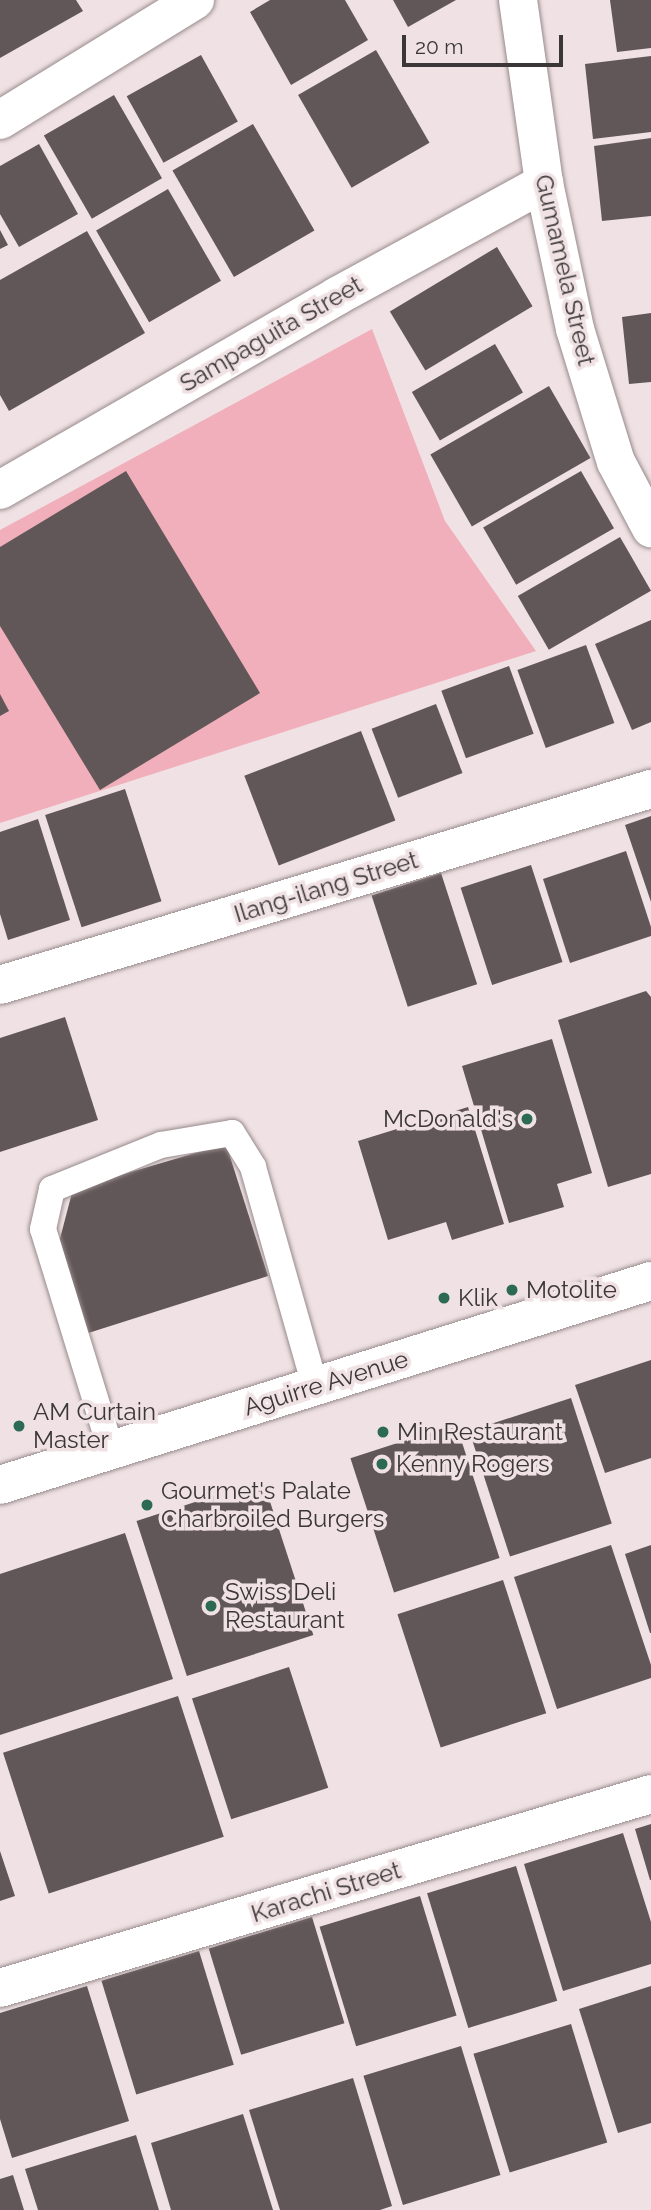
<!DOCTYPE html>
<style>
body{margin:0}
#map{position:relative;width:651px;height:2210px;overflow:hidden;background:#f0e2e4;font-family:Raleway,sans-serif}
div>[style]{position:absolute}
.green>*{inset:0;background:#f0afba}
.building>*{inset:0;background:#625758;transform-origin:0 0}
.roads{filter:drop-shadow(0 0 2px #978a8c) drop-shadow(0 0 2px #978a8c)}
.service>*{height:26px;margin:-13px;padding:0 13px;transform-origin:13px;border-radius:13px;background:#fff}
.minor>*{height:38px;margin:-19px;padding:0 19px;transform-origin:19px;border-radius:19px;background:#fff}
.tertiary>*{height:38px;margin:-19px;padding:0 19px;transform-origin:19px;border-radius:19px;background:#fff}
.dots>*{width:19px;height:19px;translate:-50% -50%;box-sizing:border-box;border:4px solid #f0e2e4;border-radius:50%}
span{translate:-50% -50%;white-space:nowrap;text-align:center;line-height:1.15;-webkit-text-stroke:7px #f0e2e4;paint-order:stroke}
.street-label{font-size:24px;color:#3b3637}
.poi-label{font-size:24px;color:#3b3637}
.right{translate:-100% -50%;text-align:right}
.left{translate:0 -50%;text-align:left}
.scale{position:absolute;left:402px;top:35px;width:161px;height:32px;box-sizing:border-box;border:4px solid #3b3637;border-top:0;padding-left:9px;font-size:21px;line-height:24px;white-space:nowrap;color:#3b3637;-webkit-text-stroke:5px #f0e2e4;paint-order:stroke}
</style>
<div id="map">
<div class="green">
<div style="clip-path:polygon(372px 329px,445px 521px,536px 651px,0 823px,0 530px)"></div>
</div>
<div class="building">
<div style="clip-path:polygon(0 0,76px 0,83px 11px,0 58px)"></div>
<div style="clip-path:polygon(270px 0,345px 0,368px 40px,291px 85px,250px 12px)"></div>
<div style="clip-path:polygon(393px 0,456px 0,408px 27px)"></div>
<div style="clip-path:polygon(610px 0,651px 0,651px 48px,617px 52px)"></div>
<div style="left:376px;top:50px;width:107px;height:90px;rotate:60deg"></div>
<div style="left:201px;top:55px;width:76px;height:85px;rotate:61deg"></div>
<div style="clip-path:polygon(651px 56px,651px 132px,593px 139px,585px 64px)"></div>
<div style="left:114px;top:95px;width:96px;height:81px;rotate:60deg"></div>
<div style="left:253px;top:124px;width:123px;height:93px;rotate:60deg"></div>
<div style="clip-path:polygon(651px 138px,651px 216px,602px 221px,594px 146px)"></div>
<div style="clip-path:polygon(39px 144px,78px 214px,19px 247px,0 214px,0 166px)"></div>
<div style="left:168px;top:189px;width:106px;height:83px;rotate:60deg"></div>
<div style="clip-path:polygon(0 230px,8px 245px,0 249px)"></div>
<div style="clip-path:polygon(87px 231px,145px 333px,9px 411px,0 395px,0 280px)"></div>
<div style="left:497px;top:247px;width:69px;height:125px;rotate:59deg"></div>
<div style="clip-path:polygon(651px 313px,651px 382px,629px 384px,622px 317px)"></div>
<div style="left:495px;top:344px;width:56px;height:96px;rotate:60deg"></div>
<div style="left:549px;top:386px;width:83px;height:137px;rotate:60deg"></div>
<div style="clip-path:polygon(126px 471px,260px 693px,100px 790px,0 626px,0 547px)"></div>
<div style="left:581px;top:471px;width:66px;height:113px;rotate:60deg"></div>
<div style="left:620px;top:537px;width:62px;height:118px;rotate:60deg"></div>
<div style="clip-path:polygon(651px 620px,651px 722px,632px 730px,595px 644px)"></div>
<div style="left:586px;top:645px;width:83px;height:73px;rotate:70deg"></div>
<div style="left:509px;top:666px;width:72px;height:72px;rotate:70deg"></div>
<div style="clip-path:polygon(0 694px,9px 711px,0 716px)"></div>
<div style="left:436px;top:704px;width:74px;height:69px;rotate:69deg"></div>
<div style="left:361px;top:731px;width:96px;height:125px;rotate:69deg"></div>
<div style="left:125px;top:789px;width:118px;height:84px;rotate:72deg"></div>
<div style="clip-path:polygon(651px 816px,651px 902px,625px 825px)"></div>
<div style="clip-path:polygon(38px 819px,70px 920px,8px 940px,0 914px,0 832px)"></div>
<div style="clip-path:polygon(626px 851px,651px 927px,651px 936px,570px 963px,543px 879px)"></div>
<div style="left:531px;top:865px;width:102px;height:74px;rotate:72deg"></div>
<div style="left:441px;top:873px;width:117px;height:73px;rotate:72deg"></div>
<div style="clip-path:polygon(646px 991px,651px 997px,651px 1174px,608px 1187px,558px 1020px)"></div>
<div style="clip-path:polygon(65px 1017px,98px 1120px,0 1152px,0 1038px)"></div>
<div style="clip-path:polygon(552px 1039px,592px 1173px,557px 1184px,564px 1207px,509px 1223px,462px 1066px)"></div>
<div style="clip-path:polygon(468px 1107px,504px 1224px,452px 1240px,446px 1222px,388px 1240px,358px 1141px)"></div>
<div style="clip-path:polygon(226px 1144px,268px 1276px,82px 1335px,57px 1250px,73px 1189px)"></div>
<div style="clip-path:polygon(651px 1360px,651px 1458px,605px 1473px,575px 1385px)"></div>
<div style="left:571px;top:1398px;width:132px;height:107px;rotate:72deg"></div>
<div style="left:456px;top:1424px;width:141px;height:111px;rotate:72deg"></div>
<div style="left:263px;top:1480px;width:163px;height:133px;rotate:72deg"></div>
<div style="clip-path:polygon(125px 1533px,173px 1679px,0 1735px,0 1574px)"></div>
<div style="clip-path:polygon(611px 1545px,651px 1665px,651px 1678px,557px 1709px,514px 1577px)"></div>
<div style="clip-path:polygon(651px 1545px,651px 1633px,650px 1633px,625px 1554px)"></div>
<div style="left:503px;top:1580px;width:140px;height:111px;rotate:72deg"></div>
<div style="left:289px;top:1667px;width:127px;height:102px;rotate:72deg"></div>
<div style="left:178px;top:1696px;width:148px;height:184px;rotate:72deg"></div>
<div style="clip-path:polygon(651px 1824px,651px 1880px,650px 1880px,635px 1829px)"></div>
<div style="clip-path:polygon(623px 1833px,651px 1922px,651px 1964px,563px 1991px,524px 1864px)"></div>
<div style="clip-path:polygon(0 1851px,15px 1896px,0 1901px)"></div>
<div style="left:516px;top:1866px;width:141px;height:93px;rotate:73deg"></div>
<div style="left:420px;top:1896px;width:125px;height:105px;rotate:73deg"></div>
<div style="left:312px;top:1917px;width:111px;height:108px;rotate:73deg"></div>
<div style="left:199px;top:1951px;width:119px;height:102px;rotate:73deg"></div>
<div style="clip-path:polygon(87px 1986px,129px 2121px,12px 2158px,0 2119px,0 2013px)"></div>
<div style="clip-path:polygon(651px 1986px,651px 2123px,618px 2133px,579px 2009px)"></div>
<div style="left:571px;top:2024px;width:124px;height:102px;rotate:73deg"></div>
<div style="left:461px;top:2046px;width:135px;height:102px;rotate:73deg"></div>
<div style="clip-path:polygon(353px 2078px,392px 2206px,380px 2210px,280px 2210px,249px 2110px)"></div>
<div style="clip-path:polygon(243px 2114px,273px 2210px,171px 2210px,151px 2143px)"></div>
<div style="clip-path:polygon(136px 2135px,159px 2210px,38px 2210px,25px 2169px)"></div>
<div style="clip-path:polygon(13px 2175px,24px 2210px,0 2210px,0 2179px)"></div>
</div>
<div class="roads">
<div class="service">
<div style="left:111px;top:1450px;width:231px;rotate:-107.1deg"></div>
<div style="left:43px;top:1229px;width:41px;rotate:-77.3deg"></div>
<div style="left:52px;top:1189px;width:118px;rotate:-22deg"></div>
<div style="left:161px;top:1145px;width:72px;rotate:-9.6deg"></div>
<div style="left:232px;top:1133px;width:40px;rotate:58deg"></div>
<div style="left:253px;top:1167px;width:228px;rotate:74.2deg"></div>
</div>
<div class="minor">
<div style="left:518px;top:0;width:185px;rotate:81.9deg"></div>
<div style="left:544px;top:183px;width:149px;rotate:78deg"></div>
<div style="left:575px;top:329px;width:139px;rotate:72.9deg"></div>
<div style="left:616px;top:462px;width:75px;rotate:62.1deg"></div>
<div style="left:0;top:120px;width:229px;rotate:-31.6deg"></div>
<div style="left:0;top:490px;width:389px;rotate:-29.9deg"></div>
<div style="left:337px;top:296px;width:236px;rotate:-28.6deg"></div>
<div style="left:0;top:985px;width:680px;rotate:-16.76deg"></div>
<div style="left:0;top:1988px;width:679px;rotate:-16.59deg"></div>
</div>
<div class="tertiary">
<div style="left:0;top:1485px;width:682px;rotate:-17.4deg"></div>
</div>
</div>
<div class="dots">
<div style="left:527px;top:1119px;background:#2c6a56"></div>
<div style="left:512px;top:1290px;background:#2c6a56"></div>
<div style="left:444px;top:1298px;background:#2c6a56"></div>
<div style="left:19px;top:1426px;background:#2c6a56"></div>
<div style="left:383px;top:1432px;background:#2c6a56"></div>
<div style="left:382px;top:1464px;background:#2c6a56"></div>
<div style="left:147px;top:1505px;background:#2c6a56"></div>
<div style="left:211px;top:1606px;background:#2c6a56"></div>
</div>
<div class="street-label">
<span style="left:565px;top:270px;rotate:77deg">Gumamela Street</span>
<span style="left:271px;top:334px;rotate:-30deg">Sampaguita Street</span>
<span style="left:326px;top:887px;rotate:-17deg">Ilang-ilang Street</span>
<span style="left:326px;top:1383px;rotate:-17deg">Aguirre Avenue</span>
<span style="left:326px;top:1892px;rotate:-17deg">Karachi Street</span>
</div>
<div class="poi-label">
<span class="right" style="left:513px;top:1119px">McDonald's</span>
<span class="left" style="left:526px;top:1290px">Motolite</span>
<span class="left" style="left:458px;top:1298px">Klik</span>
<span class="left" style="left:33px;top:1426px">AM Curtain<br>Master</span>
<span class="left" style="left:397px;top:1432px">Min Restaurant</span>
<span class="left" style="left:396px;top:1464px">Kenny Rogers</span>
<span class="left" style="left:161px;top:1505px">Gourmet's Palate<br>Charbroiled Burgers</span>
<span class="left" style="left:225px;top:1606px">Swiss Deli<br>Restaurant</span>
</div>
<div class="scale">20 m</div>
</div>
